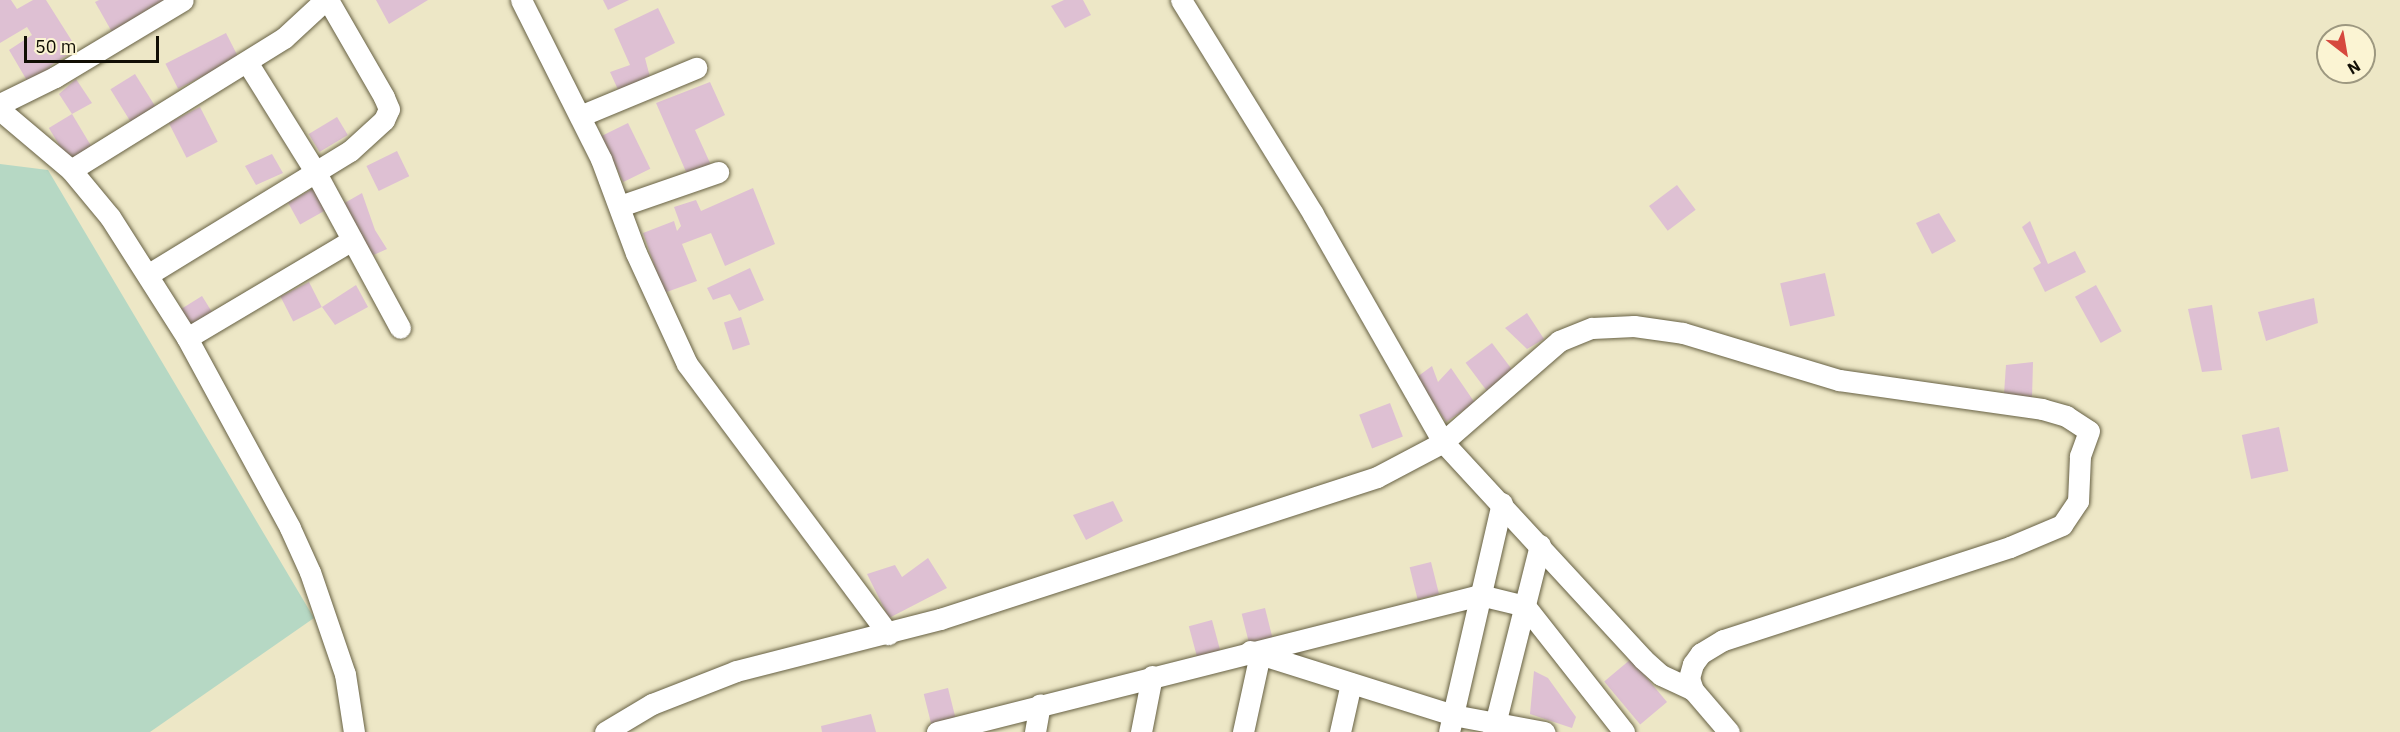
<!DOCTYPE html>
<style>
body{margin:0}
#map{position:relative;width:2400px;height:732px;overflow:hidden;background:#ede7c6;font-family:"IBM Plex Sans",sans-serif}
div>[style]{position:absolute}
.green>*{inset:0;background:#b6d8c4}
.building>*{inset:0;background:#dec0d3;transform-origin:0 0}
.roads{filter:drop-shadow(0 0 2px #676144) drop-shadow(0 0 2px #676144)}
.minor>*{height:21px;margin:-10.5px;padding:0 10.5px;transform-origin:10.5px;border-radius:10.5px;background:#fff}
span{translate:-50% -50%;white-space:nowrap;text-align:center;line-height:1.15;-webkit-text-stroke:6px #fbf4d3;paint-order:stroke}
.north{position:absolute;left:2316px;top:24px;width:60px;height:60px;box-sizing:border-box;background:#fbf4d3;border:2px solid #9d9880;border-radius:50%;rotate:149deg;font-size:16px;font-weight:700;line-height:24px;text-align:center;color:#110e04}
.north::after{content:'';display:block;margin:auto;width:21px;height:27px;background:#d6483e;clip-path:polygon(50% 0,100% 100%,50% 72%,0 100%)}
.scale{position:absolute;left:24px;top:36px;width:135px;height:27px;box-sizing:border-box;border:3px solid #110e04;border-top:0;padding-left:8px;font-size:18px;line-height:21px;white-space:nowrap;color:#110e04;-webkit-text-stroke:4px #fbf4d3;paint-order:stroke}
</style>
<div id="map">
<div class="green">
<div style="clip-path:polygon(0 164px,48px 170px,314px 618px,150px 732px,0 732px)"></div>
</div>
<div class="building">
<div style="clip-path:polygon(0 0,11px 0,17px 9px,33px 0,46px 0,77px 49px,50px 66px,53px 71px,29px 84px,9px 50px,32px 35px,27px 27px,0 43px)"></div>
<div style="clip-path:polygon(99px 0,168px 0,112px 32px,95px 2px)"></div>
<div style="clip-path:polygon(376px 0,428px 0,389px 24px)"></div>
<div style="clip-path:polygon(603px 0,629px 0,608px 10px)"></div>
<div style="clip-path:polygon(1064px 0,1083px 0,1091px 15px,1065px 28px,1051px 6px)"></div>
<div style="clip-path:polygon(658px 8px,675px 43px,645px 58px,651px 81px,620px 94px,610px 72px,630px 65px,614px 29px)"></div>
<div style="left:226px;top:33px;width:28px;height:68px;rotate:63deg"></div>
<div style="left:135px;top:74px;width:39px;height:29px;rotate:58deg"></div>
<div style="clip-path:polygon(76px 79px,92px 103px,72px 114px,59px 94px)"></div>
<div style="clip-path:polygon(710px 82px,725px 115px,695px 130px,711px 165px,687px 174px,656px 103px)"></div>
<div style="left:200px;top:107px;width:39px;height:35px;rotate:63deg"></div>
<div style="left:72px;top:114px;width:41px;height:27px;rotate:59deg"></div>
<div style="left:337px;top:117px;width:21px;height:33px;rotate:59deg"></div>
<div style="left:628px;top:123px;width:51px;height:30px;rotate:64deg"></div>
<div style="left:397px;top:151px;width:28px;height:34px;rotate:64deg"></div>
<div style="clip-path:polygon(272px 154px,283px 173px,256px 185px,245px 166px)"></div>
<div style="left:1677px;top:185px;width:31px;height:35px;rotate:53deg"></div>
<div style="left:316px;top:187px;width:25px;height:32px;rotate:61deg"></div>
<div style="clip-path:polygon(753px 188px,775px 244px,725px 266px,711px 233px,682px 244px,697px 281px,664px 293px,643px 233px,674px 221px,677px 231px,681px 226px,674px 207px,696px 200px,701px 211px)"></div>
<div style="clip-path:polygon(362px 193px,375px 230px,387px 249px,367px 258px,341px 205px)"></div>
<div style="clip-path:polygon(1939px 213px,1956px 241px,1932px 254px,1916px 223px)"></div>
<div style="clip-path:polygon(2030px 221px,2048px 264px,2075px 251px,2086px 272px,2045px 292px,2033px 268px,2041px 263px,2022px 227px)"></div>
<div style="clip-path:polygon(750px 268px,764px 300px,739px 311px,730px 294px,713px 300px,707px 288px)"></div>
<div style="left:1825px;top:273px;width:44px;height:46px;rotate:77deg"></div>
<div style="left:309px;top:282px;width:28px;height:32px;rotate:63deg"></div>
<div style="clip-path:polygon(356px 285px,368px 307px,335px 325px,322px 307px)"></div>
<div style="left:2096px;top:285px;width:53px;height:24px;rotate:61deg"></div>
<div style="left:202px;top:296px;width:22px;height:26px;rotate:58deg"></div>
<div style="clip-path:polygon(2314px 298px,2318px 323px,2266px 341px,2258px 312px)"></div>
<div style="clip-path:polygon(2212px 305px,2222px 370px,2202px 372px,2188px 309px)"></div>
<div style="clip-path:polygon(1527px 313px,1544px 339px,1527px 349px,1505px 328px)"></div>
<div style="left:741px;top:317px;width:29px;height:18px;rotate:72deg"></div>
<div style="left:1492px;top:343px;width:36px;height:33px;rotate:53deg"></div>
<div style="clip-path:polygon(2033px 362px,2032px 398px,2004px 394px,2006px 365px)"></div>
<div style="clip-path:polygon(1432px 366px,1438px 382px,1451px 368px,1475px 403px,1446px 422px,1417px 377px)"></div>
<div style="left:1390px;top:403px;width:36px;height:33px;rotate:69deg"></div>
<div style="left:2279px;top:427px;width:45px;height:38px;rotate:78deg"></div>
<div style="clip-path:polygon(1113px 501px,1123px 521px,1086px 540px,1073px 515px)"></div>
<div style="clip-path:polygon(928px 558px,947px 588px,889px 618px,867px 574px,895px 565px,902px 577px)"></div>
<div style="left:1431px;top:562px;width:33px;height:22px;rotate:76deg"></div>
<div style="left:1265px;top:608px;width:34px;height:24px;rotate:76deg"></div>
<div style="left:1212px;top:620px;width:34px;height:24px;rotate:75deg"></div>
<div style="left:1631px;top:659px;width:56px;height:35px;rotate:50deg"></div>
<div style="clip-path:polygon(1534px 671px,1548px 678px,1576px 717px,1572px 728px,1530px 714px)"></div>
<div style="left:948px;top:688px;width:34px;height:25px;rotate:76deg"></div>
<div style="clip-path:polygon(871px 714px,876px 732px,822px 732px,821px 726px)"></div>
</div>
<div class="roads">
<div class="minor">
<div style="left:521px;top:0;width:178px;rotate:63.3deg"></div>
<div style="left:601px;top:159px;width:100px;rotate:69.6deg"></div>
<div style="left:636px;top:253px;width:122px;rotate:65.3deg"></div>
<div style="left:687px;top:364px;width:337px;rotate:53.3deg"></div>
<div style="left:1181px;top:0;width:251px;rotate:58.3deg"></div>
<div style="left:1313px;top:214px;width:262px;rotate:60.3deg"></div>
<div style="left:1443px;top:442px;width:295px;rotate:47.3deg"></div>
<div style="left:1643px;top:659px;width:24px;rotate:42deg"></div>
<div style="left:1661px;top:675px;width:35px;rotate:25deg"></div>
<div style="left:247px;top:62px;width:131px;rotate:58.1deg"></div>
<div style="left:316px;top:173px;width:176px;rotate:61.5deg"></div>
<div style="left:0;top:104px;width:61px;rotate:-26.1deg"></div>
<div style="left:55px;top:77px;width:149px;rotate:-31deg"></div>
<div style="left:0;top:110px;width:93px;rotate:40.2deg"></div>
<div style="left:71px;top:170px;width:61px;rotate:50.3deg"></div>
<div style="left:110px;top:217px;width:143px;rotate:57.5deg"></div>
<div style="left:187px;top:338px;width:216px;rotate:61.5deg"></div>
<div style="left:290px;top:528px;width:48px;rotate:65.6deg"></div>
<div style="left:310px;top:572px;width:108px;rotate:71.1deg"></div>
<div style="left:345px;top:674px;width:59px;rotate:81.2deg"></div>
<div style="left:580px;top:116px;width:126px;rotate:-22.5deg"></div>
<div style="left:71px;top:170px;width:251px;rotate:-31.8deg"></div>
<div style="left:284px;top:38px;width:56px;rotate:-42.8deg"></div>
<div style="left:620px;top:206px;width:104px;rotate:-19.1deg"></div>
<div style="left:149px;top:274px;width:236px;rotate:-31.5deg"></div>
<div style="left:350px;top:151px;width:46px;rotate:-42.4deg"></div>
<div style="left:384px;top:120px;width:12px;rotate:-66deg"></div>
<div style="left:389px;top:109px;width:13px;rotate:-113deg"></div>
<div style="left:384px;top:97px;width:112px;rotate:-120deg"></div>
<div style="left:187px;top:338px;width:192px;rotate:-30.7deg"></div>
<div style="left:1250px;top:651px;width:213px;rotate:17.5deg"></div>
<div style="left:1453px;top:715px;width:93px;rotate:10.6deg"></div>
<div style="left:605px;top:732px;width:55px;rotate:-30.8deg"></div>
<div style="left:652px;top:704px;width:90px;rotate:-21.4deg"></div>
<div style="left:736px;top:671px;width:211px;rotate:-14.3deg"></div>
<div style="left:940px;top:619px;width:459px;rotate:-18deg"></div>
<div style="left:1377px;top:477px;width:75px;rotate:-27.9deg"></div>
<div style="left:1443px;top:442px;width:154px;rotate:-41deg"></div>
<div style="left:1559px;top:341px;width:35px;rotate:-22deg"></div>
<div style="left:1592px;top:328px;width:42px;rotate:-2.7deg"></div>
<div style="left:1634px;top:326px;width:49px;rotate:8.1deg"></div>
<div style="left:1683px;top:333px;width:163px;rotate:16.8deg"></div>
<div style="left:1839px;top:380px;width:205px;rotate:8.1deg"></div>
<div style="left:2042px;top:409px;width:25px;rotate:16deg"></div>
<div style="left:2066px;top:416px;width:27px;rotate:33deg"></div>
<div style="left:2089px;top:431px;width:27px;rotate:110deg"></div>
<div style="left:2080px;top:456px;width:45px;rotate:92.5deg"></div>
<div style="left:2078px;top:501px;width:29px;rotate:124deg"></div>
<div style="left:2062px;top:525px;width:56px;rotate:157.1deg"></div>
<div style="left:2010px;top:547px;width:302px;rotate:162deg"></div>
<div style="left:1723px;top:640px;width:26px;rotate:149deg"></div>
<div style="left:1701px;top:653px;width:14px;rotate:126deg"></div>
<div style="left:1693px;top:664px;width:15px;rotate:106deg"></div>
<div style="left:1689px;top:678px;width:13px;rotate:72deg"></div>
<div style="left:1693px;top:690px;width:55px;rotate:49.4deg"></div>
<div style="left:937px;top:732px;width:560px;rotate:-14.16deg"></div>
<div style="left:1480px;top:595px;width:46px;rotate:13.7deg"></div>
<div style="left:1525px;top:606px;width:160px;rotate:51.8deg"></div>
<div style="left:1035px;top:732px;width:28px;rotate:-80deg"></div>
<div style="left:1141px;top:732px;width:57px;rotate:-78.9deg"></div>
<div style="left:1243px;top:732px;width:80px;rotate:-77.7deg"></div>
<div style="left:1340px;top:732px;width:50px;rotate:-77.3deg"></div>
<div style="left:1449px;top:732px;width:235px;rotate:-77deg"></div>
<div style="left:1493px;top:732px;width:193px;rotate:-75.9deg"></div>
</div>
</div>
<div class="north">N</div>
<div class="scale">50 m</div>
</div>
